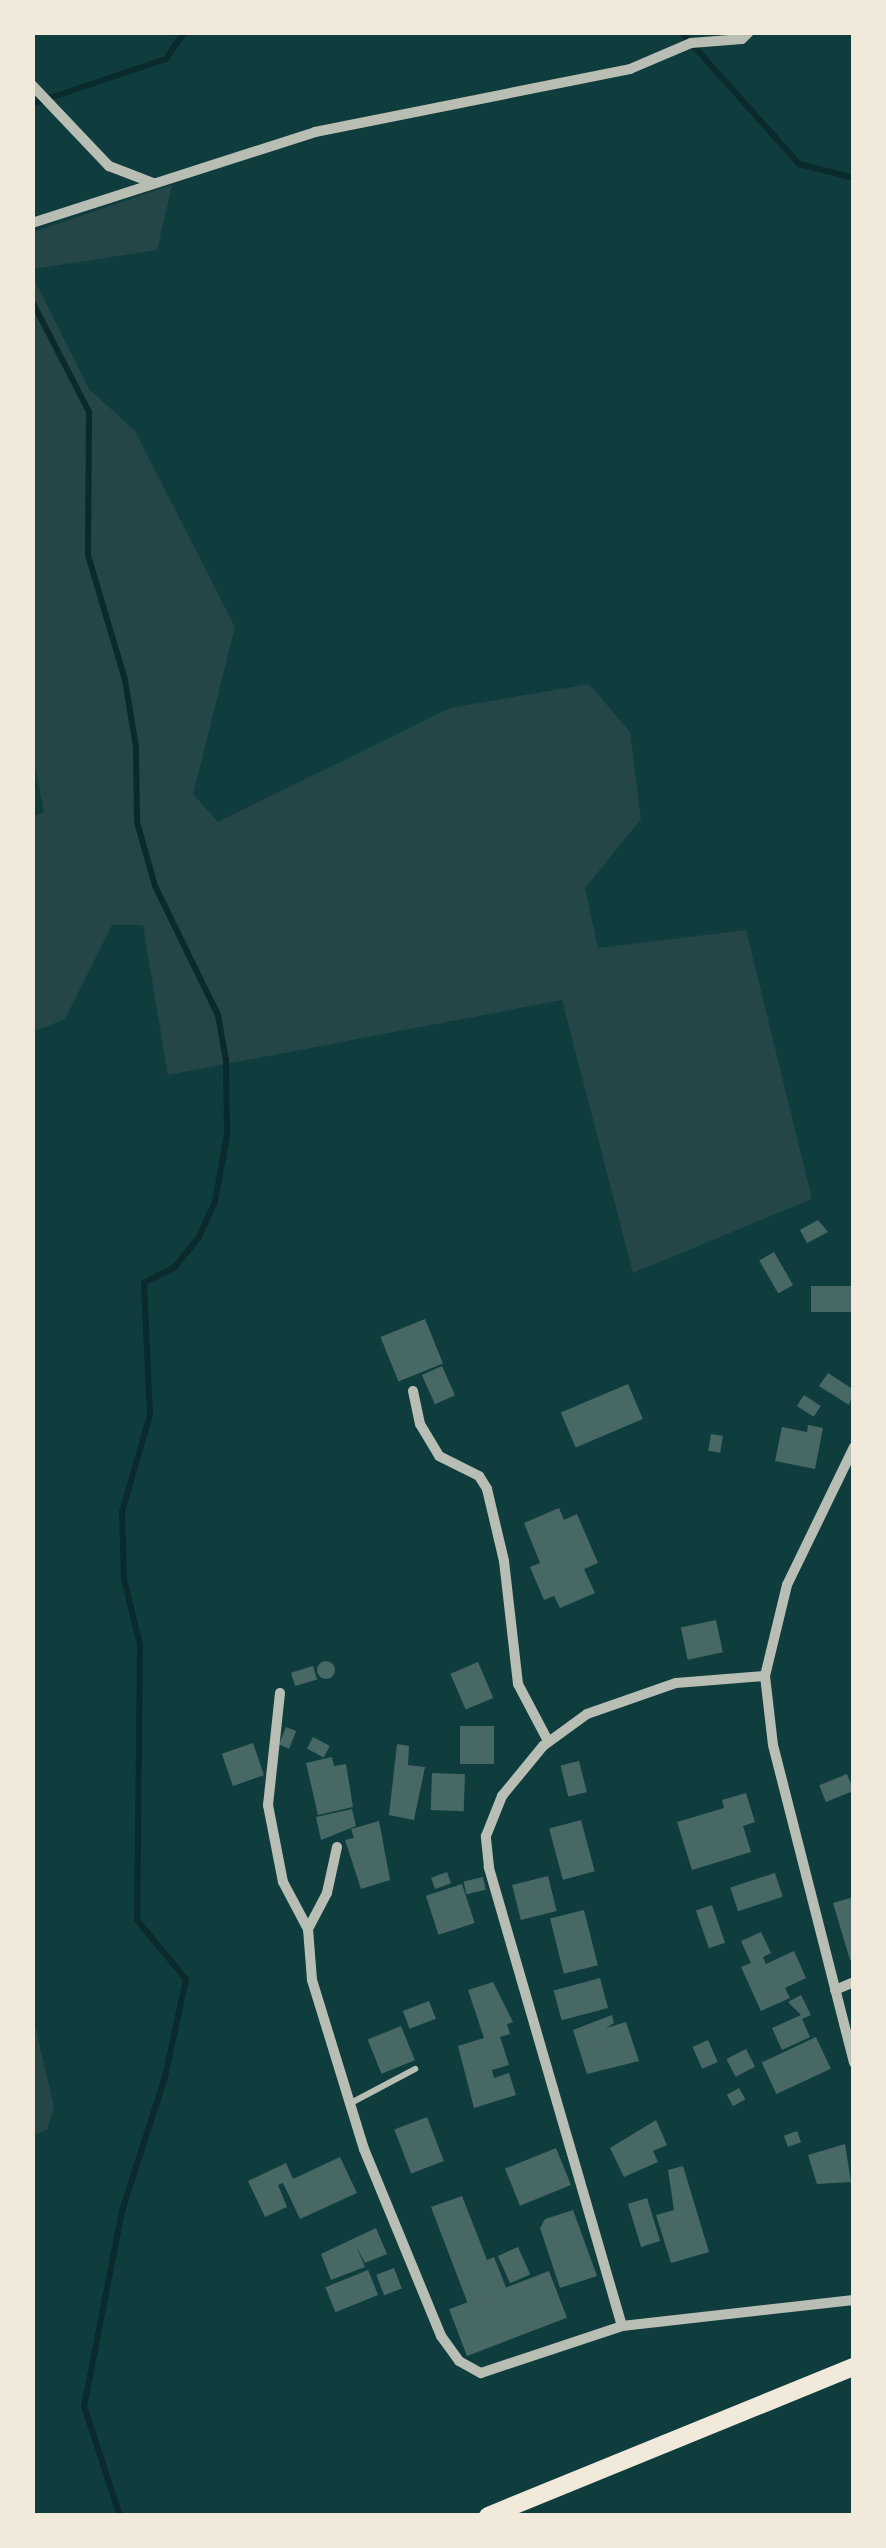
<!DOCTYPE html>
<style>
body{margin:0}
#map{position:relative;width:886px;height:2548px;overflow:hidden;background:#0f3d3e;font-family:"Source Serif 4",serif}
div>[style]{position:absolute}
.green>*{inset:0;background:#244646}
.stream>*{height:6px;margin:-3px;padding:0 3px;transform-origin:3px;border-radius:3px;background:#0a2a2b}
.building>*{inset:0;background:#486865;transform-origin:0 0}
.round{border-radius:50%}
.service>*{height:6px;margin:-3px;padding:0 3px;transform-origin:3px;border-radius:3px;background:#b8beb3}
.minor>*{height:10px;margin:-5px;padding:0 5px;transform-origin:5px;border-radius:5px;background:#b8beb3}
.secondary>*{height:18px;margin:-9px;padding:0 9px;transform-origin:9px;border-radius:9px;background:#f1e9da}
span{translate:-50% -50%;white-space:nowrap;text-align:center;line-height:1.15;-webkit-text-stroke:10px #f1e9da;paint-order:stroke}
.frame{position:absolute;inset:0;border:35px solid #f1e9da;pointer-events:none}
</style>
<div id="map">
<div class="green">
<div style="clip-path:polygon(172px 185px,157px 250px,33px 269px,33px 232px)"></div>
<div style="clip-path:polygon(33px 277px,89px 389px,135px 431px,235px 627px,193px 794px,218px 822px,450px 708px,589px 684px,630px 732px,641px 819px,585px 888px,598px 948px,746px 930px,812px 1199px,633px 1273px,562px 1000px,168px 1075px,143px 925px,112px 925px,65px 1019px,33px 1032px,33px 816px,44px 812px,32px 752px)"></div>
<div style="clip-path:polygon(33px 2017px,54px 2107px,47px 2130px,33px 2136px)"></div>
</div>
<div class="stream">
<div style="left:681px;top:32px;width:177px;rotate:48.2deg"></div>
<div style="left:799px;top:164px;width:57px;rotate:14.3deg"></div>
<div style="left:32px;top:104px;width:141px;rotate:-18.6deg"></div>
<div style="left:166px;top:59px;width:32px;rotate:-56deg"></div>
<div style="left:32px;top:301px;width:125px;rotate:62.8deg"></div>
<div style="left:89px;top:412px;width:143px;rotate:90.4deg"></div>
<div style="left:88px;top:555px;width:130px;rotate:73.5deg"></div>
<div style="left:125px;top:680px;width:68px;rotate:80.7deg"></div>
<div style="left:136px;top:747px;width:75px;rotate:89.2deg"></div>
<div style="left:137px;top:822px;width:66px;rotate:74.3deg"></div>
<div style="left:155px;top:886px;width:144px;rotate:64deg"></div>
<div style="left:218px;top:1015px;width:47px;rotate:80.1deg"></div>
<div style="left:226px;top:1061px;width:74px;rotate:89.2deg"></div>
<div style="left:227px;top:1135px;width:68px;rotate:100.2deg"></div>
<div style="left:215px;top:1202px;width:38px;rotate:115deg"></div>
<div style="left:199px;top:1237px;width:38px;rotate:129deg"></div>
<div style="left:175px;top:1267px;width:35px;rotate:153deg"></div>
<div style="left:144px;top:1283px;width:132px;rotate:87.4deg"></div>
<div style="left:150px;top:1415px;width:101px;rotate:106.1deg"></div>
<div style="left:122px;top:1512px;width:67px;rotate:88.3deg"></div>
<div style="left:124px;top:1579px;width:68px;rotate:76.4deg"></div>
<div style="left:140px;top:1645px;width:275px;rotate:90.6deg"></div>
<div style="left:137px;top:1920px;width:77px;rotate:50.3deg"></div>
<div style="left:186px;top:1979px;width:100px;rotate:102.1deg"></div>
<div style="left:165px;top:2077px;width:141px;rotate:107.8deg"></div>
<div style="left:122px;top:2211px;width:199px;rotate:101deg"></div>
<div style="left:84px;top:2406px;width:116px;rotate:71.9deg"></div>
</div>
<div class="building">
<div style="clip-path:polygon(818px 1220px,828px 1232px,807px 1243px,800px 1230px)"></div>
<div style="left:774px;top:1252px;width:38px;height:17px;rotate:60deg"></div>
<div style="left:854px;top:1286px;width:26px;height:43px;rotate:90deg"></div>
<div style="left:425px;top:1319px;width:48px;height:48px;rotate:68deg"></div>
<div style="left:442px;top:1366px;width:32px;height:22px;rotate:66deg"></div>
<div style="clip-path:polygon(828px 1373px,854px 1390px,849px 1405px,819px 1386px)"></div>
<div style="left:628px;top:1384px;width:38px;height:73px;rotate:67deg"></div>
<div style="left:804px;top:1395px;width:20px;height:13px;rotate:33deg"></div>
<div style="clip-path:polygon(808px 1425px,823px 1428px,815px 1469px,775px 1461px,782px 1427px,807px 1432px)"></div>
<div style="left:711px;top:1434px;width:12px;height:17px;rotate:9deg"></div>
<div style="clip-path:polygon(559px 1508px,564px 1520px,577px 1514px,598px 1563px,584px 1569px,595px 1593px,560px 1608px,554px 1596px,544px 1600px,530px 1567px,540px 1563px,524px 1523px)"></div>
<div style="left:716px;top:1620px;width:33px;height:36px;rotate:78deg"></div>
<div class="round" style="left:317px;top:1661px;width:18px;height:18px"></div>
<div style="left:478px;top:1662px;width:39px;height:30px;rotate:67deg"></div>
<div style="left:313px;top:1666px;width:14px;height:23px;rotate:73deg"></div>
<div style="left:460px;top:1726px;width:34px;height:38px"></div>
<div style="left:286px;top:1727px;width:11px;height:19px;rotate:22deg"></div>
<div style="left:313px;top:1737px;width:19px;height:13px;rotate:28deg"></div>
<div style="left:253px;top:1743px;width:34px;height:33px;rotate:71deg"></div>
<div style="clip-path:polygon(397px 1744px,409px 1746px,408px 1765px,425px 1767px,414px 1820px,389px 1815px)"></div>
<div style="clip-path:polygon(332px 1757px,334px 1766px,346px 1764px,353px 1807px,318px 1815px,306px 1763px)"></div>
<div style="left:579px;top:1761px;width:32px;height:19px;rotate:76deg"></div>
<div style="left:432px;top:1773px;width:33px;height:37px;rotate:2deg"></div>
<div style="left:847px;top:1774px;width:18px;height:30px;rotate:68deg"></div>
<div style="clip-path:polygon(746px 1793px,755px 1822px,743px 1826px,751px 1852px,692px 1870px,677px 1822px,724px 1808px,722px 1800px)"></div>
<div style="clip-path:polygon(352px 1809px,356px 1826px,321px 1840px,316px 1817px)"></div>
<div style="left:581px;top:1820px;width:53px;height:33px;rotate:75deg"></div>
<div style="clip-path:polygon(379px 1821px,390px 1880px,361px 1889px,345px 1840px,354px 1838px,351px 1829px)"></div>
<div style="left:447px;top:1872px;width:12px;height:17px;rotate:70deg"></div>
<div style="left:775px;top:1873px;width:25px;height:47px;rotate:72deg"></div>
<div style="left:548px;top:1876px;width:36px;height:37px;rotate:76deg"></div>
<div style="left:483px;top:1877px;width:13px;height:20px;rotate:77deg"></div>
<div style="left:462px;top:1884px;width:41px;height:38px;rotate:72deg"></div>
<div style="clip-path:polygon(854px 1897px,854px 1959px,850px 1960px,833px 1903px)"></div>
<div style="left:712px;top:1905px;width:40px;height:17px;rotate:71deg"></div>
<div style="left:584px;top:1910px;width:57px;height:35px;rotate:76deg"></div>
<div style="clip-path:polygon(761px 1932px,771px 1953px,763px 1957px,766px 1964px,794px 1951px,806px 1978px,785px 1988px,790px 1998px,761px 2011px,741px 1967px,751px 1963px,741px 1941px)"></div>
<div style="left:600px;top:1978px;width:31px;height:48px;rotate:75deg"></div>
<div style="clip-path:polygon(493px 1982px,513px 2022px,507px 2024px,510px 2034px,500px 2037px,509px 2065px,492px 2070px,494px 2078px,509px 2073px,516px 2095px,474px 2108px,458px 2046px,484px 2038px,468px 1990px)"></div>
<div style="clip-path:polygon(801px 1995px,811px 2015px,802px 2019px,810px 2037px,782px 2050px,772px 2028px,801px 2015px,788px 2002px)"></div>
<div style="left:429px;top:2001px;width:19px;height:28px;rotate:69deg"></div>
<div style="clip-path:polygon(612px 2015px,614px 2023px,606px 2028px,626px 2022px,639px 2061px,587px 2074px,573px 2030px)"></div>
<div style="left:401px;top:2026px;width:37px;height:36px;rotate:68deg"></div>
<div style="left:816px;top:2037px;width:35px;height:60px;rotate:65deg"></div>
<div style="left:708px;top:2040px;width:24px;height:17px;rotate:66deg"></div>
<div style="left:746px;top:2049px;width:20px;height:22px;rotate:63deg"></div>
<div style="left:739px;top:2088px;width:13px;height:14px;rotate:61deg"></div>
<div style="left:427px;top:2117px;width:47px;height:35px;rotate:69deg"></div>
<div style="clip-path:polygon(656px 2120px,667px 2145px,653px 2151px,658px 2162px,624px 2177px,610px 2148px)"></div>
<div style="left:797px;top:2131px;width:12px;height:14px;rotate:70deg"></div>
<div style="clip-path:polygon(845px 2144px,851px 2182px,817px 2184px,808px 2155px)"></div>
<div style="left:556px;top:2148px;width:40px;height:55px;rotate:68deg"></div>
<div style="clip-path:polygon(340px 2157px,357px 2193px,300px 2219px,283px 2183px,278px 2185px,287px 2207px,265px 2217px,248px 2181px,286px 2163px,293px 2179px)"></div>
<div style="clip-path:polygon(683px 2166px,709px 2252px,671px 2263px,656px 2215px,674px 2210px,668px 2170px)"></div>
<div style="clip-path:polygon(462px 2196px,487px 2260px,494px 2257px,507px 2290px,468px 2304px,431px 2207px)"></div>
<div style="left:647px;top:2198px;width:45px;height:20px;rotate:73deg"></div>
<div style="clip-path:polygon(573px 2210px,597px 2276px,560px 2288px,540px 2228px,545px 2219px)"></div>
<div style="clip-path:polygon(376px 2228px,387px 2254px,365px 2263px,356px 2246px,365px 2267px,331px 2280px,321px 2254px)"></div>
<div style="left:518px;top:2247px;width:30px;height:22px;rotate:66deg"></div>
<div style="left:394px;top:2268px;width:22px;height:19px;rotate:69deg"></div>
<div style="left:368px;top:2270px;width:27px;height:46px;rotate:68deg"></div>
<div style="left:549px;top:2271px;width:50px;height:107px;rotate:69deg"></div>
</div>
<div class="service">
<div style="left:349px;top:2104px;width:75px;rotate:-27.9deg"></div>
</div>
<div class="minor">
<div style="left:32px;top:85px;width:112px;rotate:46.5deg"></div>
<div style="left:109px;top:166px;width:47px;rotate:21.1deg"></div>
<div style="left:32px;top:223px;width:297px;rotate:-17.8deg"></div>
<div style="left:315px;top:132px;width:321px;rotate:-11.3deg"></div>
<div style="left:630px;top:69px;width:66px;rotate:-23.1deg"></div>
<div style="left:691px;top:43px;width:51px;rotate:-4.5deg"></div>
<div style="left:742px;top:39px;width:10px;rotate:-45deg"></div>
<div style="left:413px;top:1391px;width:34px;rotate:78deg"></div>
<div style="left:420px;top:1424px;width:37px;rotate:59deg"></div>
<div style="left:439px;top:1456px;width:45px;rotate:26.6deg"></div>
<div style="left:479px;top:1476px;width:15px;rotate:58deg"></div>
<div style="left:487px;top:1489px;width:74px;rotate:76.7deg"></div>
<div style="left:504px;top:1561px;width:124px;rotate:83.5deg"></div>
<div style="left:518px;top:1684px;width:64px;rotate:62.2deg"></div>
<div style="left:854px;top:1447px;width:153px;rotate:115.9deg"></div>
<div style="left:787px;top:1585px;width:94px;rotate:103.6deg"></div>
<div style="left:765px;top:1676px;width:69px;rotate:83.4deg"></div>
<div style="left:773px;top:1745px;width:328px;rotate:75.7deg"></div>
<div style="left:280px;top:1693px;width:113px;rotate:96.1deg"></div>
<div style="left:268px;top:1805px;width:78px;rotate:79deg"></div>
<div style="left:283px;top:1882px;width:53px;rotate:62deg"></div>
<div style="left:337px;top:1847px;width:47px;rotate:102.3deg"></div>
<div style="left:327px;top:1893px;width:41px;rotate:117.8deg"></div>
<div style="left:308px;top:1929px;width:51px;rotate:85.5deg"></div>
<div style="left:312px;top:1980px;width:177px;rotate:72.9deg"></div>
<div style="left:364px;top:2149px;width:202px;rotate:67.6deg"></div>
<div style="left:441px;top:2336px;width:31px;rotate:54deg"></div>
<div style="left:459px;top:2361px;width:25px;rotate:29deg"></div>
<div style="left:481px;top:2373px;width:149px;rotate:-18.4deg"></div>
<div style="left:622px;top:2326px;width:233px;rotate:-6.4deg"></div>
<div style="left:835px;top:1990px;width:21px;rotate:-23deg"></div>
<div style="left:622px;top:2326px;width:478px;rotate:-106.2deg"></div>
<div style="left:489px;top:1867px;width:31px;rotate:-96deg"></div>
<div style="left:486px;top:1836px;width:43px;rotate:-68.2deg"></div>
<div style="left:502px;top:1796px;width:65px;rotate:-50.6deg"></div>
<div style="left:543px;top:1746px;width:54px;rotate:-36deg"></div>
<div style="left:587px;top:1714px;width:94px;rotate:-19.2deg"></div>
<div style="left:676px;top:1683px;width:89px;rotate:-4.5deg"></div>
</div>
<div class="secondary">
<div style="left:488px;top:2516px;width:395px;rotate:-22.2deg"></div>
</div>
<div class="frame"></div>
</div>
